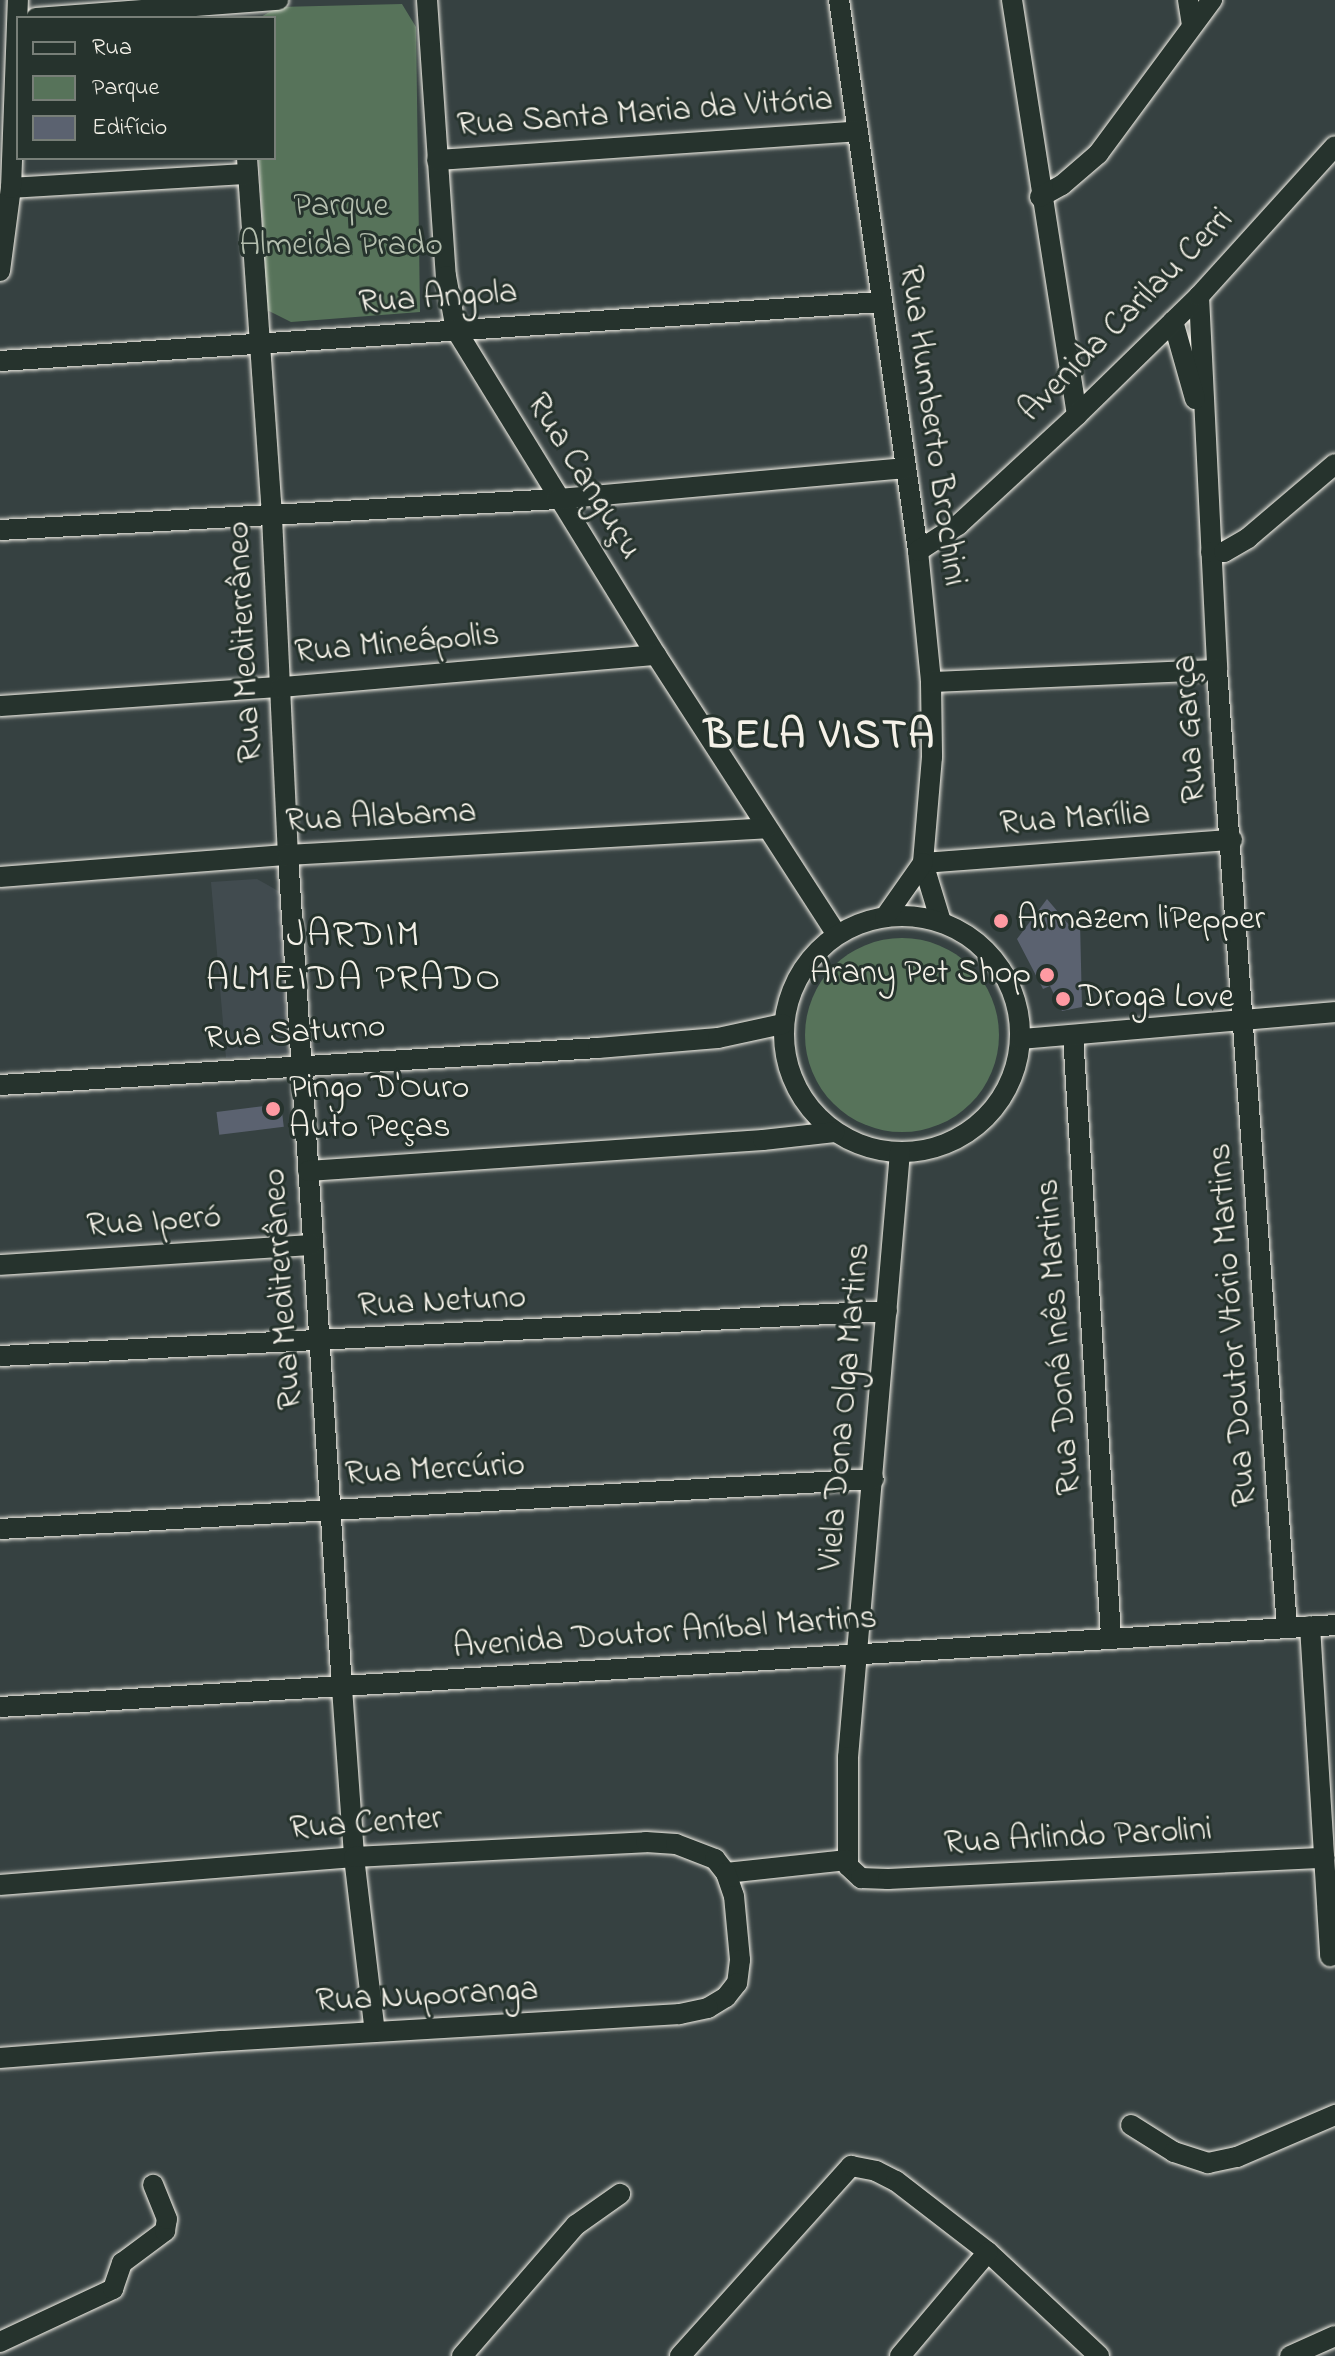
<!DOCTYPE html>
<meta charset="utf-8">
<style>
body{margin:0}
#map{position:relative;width:1335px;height:2356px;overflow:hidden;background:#364141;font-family:"Indie Flower",sans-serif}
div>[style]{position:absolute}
.built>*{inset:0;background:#414b4f}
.green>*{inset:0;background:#57735a}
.round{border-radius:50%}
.building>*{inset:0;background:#5b6270;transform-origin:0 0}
.roads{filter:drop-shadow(0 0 2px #f4f1e8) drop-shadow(0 0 2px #f4f1e8)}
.minor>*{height:20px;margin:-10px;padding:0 10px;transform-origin:10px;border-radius:10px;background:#26332d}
.minor>.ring{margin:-10px;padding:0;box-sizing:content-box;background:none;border:20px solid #26332d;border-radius:50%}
.dots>*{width:22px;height:22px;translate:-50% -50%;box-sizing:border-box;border:4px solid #26332d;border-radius:50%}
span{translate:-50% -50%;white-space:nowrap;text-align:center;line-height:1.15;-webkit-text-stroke:6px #26332d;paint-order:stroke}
.street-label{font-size:34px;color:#f4f1e8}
.park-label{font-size:34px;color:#b5bfaf}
.poi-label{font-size:34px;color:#f4f1e8}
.left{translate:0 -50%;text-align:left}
.right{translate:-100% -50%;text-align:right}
.quarter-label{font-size:38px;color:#f4f1e8;letter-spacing:2px}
.district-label{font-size:42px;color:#f4f1e8;font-weight:700;letter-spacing:2px}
.legend{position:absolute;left:16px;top:16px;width:260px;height:144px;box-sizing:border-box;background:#26332d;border:2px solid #787f78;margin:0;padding:10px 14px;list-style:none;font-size:24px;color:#f4f1e8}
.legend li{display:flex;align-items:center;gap:16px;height:40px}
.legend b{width:40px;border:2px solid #787f78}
</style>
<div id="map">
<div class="built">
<div style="clip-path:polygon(257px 879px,280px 892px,288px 1054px,226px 1058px,211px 882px)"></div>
</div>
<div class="green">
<div style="clip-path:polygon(402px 4px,416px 27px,420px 312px,291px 322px,267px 310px,259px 158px,274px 158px,274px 18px,259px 18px,278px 7px)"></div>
<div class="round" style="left:805px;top:938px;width:194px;height:194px"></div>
</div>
<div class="building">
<div style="clip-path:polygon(1047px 899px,1070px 926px,1080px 922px,1082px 1007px,1062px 1011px,1050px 986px,1043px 989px,1017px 939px)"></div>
<div style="left:281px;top:1104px;width:23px;height:65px;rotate:83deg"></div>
</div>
<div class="roads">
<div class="minor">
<div style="left:427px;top:0;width:277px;rotate:86.1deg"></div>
<div style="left:446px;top:276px;width:55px;rotate:79.5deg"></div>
<div style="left:456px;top:330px;width:382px;rotate:58.4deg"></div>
<div style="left:656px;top:655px;width:333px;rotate:57.1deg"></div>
<div style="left:839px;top:0;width:557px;rotate:81.84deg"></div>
<div style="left:918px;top:551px;width:132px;rotate:84.3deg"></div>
<div style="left:931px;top:682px;width:75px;rotate:89.2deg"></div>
<div style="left:932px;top:757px;width:106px;rotate:94.9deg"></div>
<div style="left:923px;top:863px;width:62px;rotate:73deg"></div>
<div style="left:1012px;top:0;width:420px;rotate:81.1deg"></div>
<div style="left:1188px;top:0;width:24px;rotate:81deg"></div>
<div style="left:36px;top:18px;width:243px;rotate:-4.3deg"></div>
<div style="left:247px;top:158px;width:360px;rotate:86deg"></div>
<div style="left:272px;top:517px;width:338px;rotate:87.3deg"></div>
<div style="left:288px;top:855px;width:835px;rotate:86.29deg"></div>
<div style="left:342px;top:1688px;width:169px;rotate:85.9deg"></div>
<div style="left:354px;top:1857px;width:176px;rotate:83.2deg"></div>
<div style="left:437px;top:160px;width:422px;rotate:-3.9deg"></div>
<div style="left:11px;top:188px;width:237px;rotate:-3.4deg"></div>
<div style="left:1040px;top:197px;width:25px;rotate:-29deg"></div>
<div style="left:1062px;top:185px;width:48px;rotate:-40.7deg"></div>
<div style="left:1098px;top:154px;width:192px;rotate:-53.5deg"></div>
<div style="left:0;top:271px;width:84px;rotate:-82.5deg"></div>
<div style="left:11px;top:188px;width:188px;rotate:-87.9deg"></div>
<div style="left:1199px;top:296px;width:374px;rotate:87.2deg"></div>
<div style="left:1217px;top:670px;width:960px;rotate:85.82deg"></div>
<div style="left:1173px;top:321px;width:81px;rotate:74.2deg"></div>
<div style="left:0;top:361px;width:883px;rotate:-3.83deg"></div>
<div style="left:0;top:530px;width:559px;rotate:-3.18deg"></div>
<div style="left:558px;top:499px;width:348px;rotate:-5.1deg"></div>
<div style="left:918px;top:551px;width:48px;rotate:-33deg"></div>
<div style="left:958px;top:525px;width:162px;rotate:-42.7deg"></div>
<div style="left:1077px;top:415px;width:170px;rotate:-44.3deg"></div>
<div style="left:1199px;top:296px;width:202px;rotate:-47.8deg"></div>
<div style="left:1211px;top:552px;width:13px"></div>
<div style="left:1224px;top:552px;width:28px;rotate:-30deg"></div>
<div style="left:1248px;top:538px;width:114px;rotate:-40.4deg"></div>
<div style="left:931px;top:682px;width:286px;rotate:-2.4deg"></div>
<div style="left:0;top:706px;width:283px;rotate:-3.9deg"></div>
<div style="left:282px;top:687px;width:375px;rotate:-4.9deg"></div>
<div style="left:923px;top:863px;width:310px;rotate:-4.3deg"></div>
<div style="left:0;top:877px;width:289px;rotate:-4.4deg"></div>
<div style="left:288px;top:855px;width:479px;rotate:-3.2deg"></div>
<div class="ring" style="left:784px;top:916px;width:216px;height:216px"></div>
<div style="left:885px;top:917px;width:66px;rotate:-54.9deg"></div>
<div style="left:1073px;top:1035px;width:602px;rotate:86.38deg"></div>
<div style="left:1021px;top:1039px;width:315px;rotate:-4.9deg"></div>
<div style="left:0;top:1085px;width:599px;rotate:-3.54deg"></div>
<div style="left:598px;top:1048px;width:120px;rotate:-4.8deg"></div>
<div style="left:718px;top:1038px;width:66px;rotate:-12.2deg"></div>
<div style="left:900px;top:1152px;width:607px;rotate:94.91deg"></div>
<div style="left:848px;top:1757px;width:109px;rotate:90deg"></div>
<div style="left:848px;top:1866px;width:18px;rotate:43deg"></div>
<div style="left:861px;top:1878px;width:27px;rotate:2deg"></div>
<div style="left:888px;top:1879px;width:437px;rotate:-2.8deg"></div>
<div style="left:308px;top:1171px;width:456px;rotate:-3.9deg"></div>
<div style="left:763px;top:1140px;width:72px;rotate:-6.3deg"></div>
<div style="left:0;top:1265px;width:313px;rotate:-3.7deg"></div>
<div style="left:0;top:1356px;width:888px;rotate:-2.9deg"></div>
<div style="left:0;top:1529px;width:875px;rotate:-3.27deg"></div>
<div style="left:1310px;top:1626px;width:331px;rotate:86.5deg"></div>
<div style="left:0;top:1707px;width:1338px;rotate:-3.51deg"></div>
<div style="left:726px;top:1873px;width:122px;rotate:-6.1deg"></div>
<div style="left:0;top:1885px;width:355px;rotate:-4.5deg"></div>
<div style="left:354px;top:1857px;width:292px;rotate:-2.9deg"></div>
<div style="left:646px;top:1842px;width:30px;rotate:4deg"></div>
<div style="left:676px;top:1844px;width:42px;rotate:21deg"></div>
<div style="left:715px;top:1859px;width:18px;rotate:52deg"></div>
<div style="left:726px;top:1873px;width:24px;rotate:71deg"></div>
<div style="left:734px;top:1896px;width:64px;rotate:84.6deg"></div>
<div style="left:740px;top:1960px;width:23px;rotate:97deg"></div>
<div style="left:737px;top:1983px;width:18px;rotate:128deg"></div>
<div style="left:726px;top:1997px;width:21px;rotate:149deg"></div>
<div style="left:708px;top:2008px;width:30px;rotate:168deg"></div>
<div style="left:679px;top:2014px;width:459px;rotate:176.6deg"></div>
<div style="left:221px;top:2041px;width:222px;rotate:175.6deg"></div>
<div style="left:1131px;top:2125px;width:51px;rotate:32.1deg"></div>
<div style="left:1174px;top:2152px;width:36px;rotate:18deg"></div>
<div style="left:1208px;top:2163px;width:30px;rotate:-12deg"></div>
<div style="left:1237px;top:2157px;width:107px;rotate:-23.2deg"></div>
<div style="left:0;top:2342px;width:125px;rotate:-25.1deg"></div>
<div style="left:113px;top:2289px;width:28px;rotate:-71deg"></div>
<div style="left:122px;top:2263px;width:54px;rotate:-36.7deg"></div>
<div style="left:165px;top:2231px;width:12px;rotate:-81deg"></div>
<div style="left:167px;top:2219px;width:37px;rotate:-112deg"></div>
<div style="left:462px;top:2356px;width:174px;rotate:-49deg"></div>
<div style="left:576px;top:2225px;width:54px;rotate:-35.2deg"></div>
<div style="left:680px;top:2356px;width:256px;rotate:-48deg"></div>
<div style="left:851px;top:2166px;width:25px;rotate:11deg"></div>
<div style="left:876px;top:2171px;width:22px;rotate:27deg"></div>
<div style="left:896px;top:2181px;width:116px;rotate:37.7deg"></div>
<div style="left:988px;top:2252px;width:152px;rotate:43.1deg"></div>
<div style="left:900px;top:2356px;width:136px;rotate:-49.8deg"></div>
<div style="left:1290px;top:2356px;width:49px;rotate:-24deg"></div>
</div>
</div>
<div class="dots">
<div style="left:1001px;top:921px;background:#ff9aa2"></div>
<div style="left:1047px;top:975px;background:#ff9aa2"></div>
<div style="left:1063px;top:999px;background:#ff9aa2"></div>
<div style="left:273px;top:1109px;background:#ff9aa2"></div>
</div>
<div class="street-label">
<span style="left:645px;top:114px;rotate:-4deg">Rua Santa Maria da Vitória</span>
<span style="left:438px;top:299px;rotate:-4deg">Rua Angola</span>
<span style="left:1127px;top:316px;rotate:-45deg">Avenida Carilau Cerri</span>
<span style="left:931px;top:426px;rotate:82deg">Rua Humberto Brochini</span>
<span style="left:583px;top:477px;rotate:58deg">Rua Canguçu</span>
<span style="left:246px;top:642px;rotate:-93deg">Rua Mediterrâneo</span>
<span style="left:397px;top:645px;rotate:-5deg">Rua Mineápolis</span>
<span style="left:1191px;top:729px;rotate:-94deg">Rua Garça</span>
<span style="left:381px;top:818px;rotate:-3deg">Rua Alabama</span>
<span style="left:1075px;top:820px;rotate:-4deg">Rua Marília</span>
<span style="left:295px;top:1034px;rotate:-4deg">Rua Saturno</span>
<span style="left:154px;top:1223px;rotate:-4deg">Rua Iperó</span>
<span style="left:284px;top:1289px;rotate:-94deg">Rua Mediterrâneo</span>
<span style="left:442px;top:1303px;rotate:-3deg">Rua Netuno</span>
<span style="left:1234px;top:1325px;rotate:-94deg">Rua Doutor Vtório Martins</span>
<span style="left:1060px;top:1337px;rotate:-94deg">Rua Doná Inês Martins</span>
<span style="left:846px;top:1407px;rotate:-85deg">Viela Dona Olga Martins</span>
<span style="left:435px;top:1471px;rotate:-3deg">Rua Mercúrio</span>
<span style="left:665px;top:1634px;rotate:-4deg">Avenida Doutor Aníbal Martins</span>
<span style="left:366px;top:1825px;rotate:-4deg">Rua Center</span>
<span style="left:1078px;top:1838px;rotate:-3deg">Rua Arlindo Parolini</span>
<span style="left:427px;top:1997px;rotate:-3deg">Rua Nuporanga</span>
</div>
<div class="park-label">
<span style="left:341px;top:227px">Parque<br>Almeida Prado</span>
</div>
<div class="poi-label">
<span class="left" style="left:1017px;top:921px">Armazem liPepper</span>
<span class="right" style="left:1031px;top:975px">Arany Pet Shop</span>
<span class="left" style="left:1079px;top:999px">Droga Love</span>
<span class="left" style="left:289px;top:1109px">Pingo D'Ouro<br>Auto Peças</span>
</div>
<div class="quarter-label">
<span style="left:354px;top:959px">JARDIM<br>ALMEIDA PRADO</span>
</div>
<div class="district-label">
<span style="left:820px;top:737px">BELA VISTA</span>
</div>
<ul class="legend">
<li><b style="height:10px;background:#26332d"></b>Rua</li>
<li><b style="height:22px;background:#57735a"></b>Parque</li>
<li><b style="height:22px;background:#5b6270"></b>Edifício</li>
</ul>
</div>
